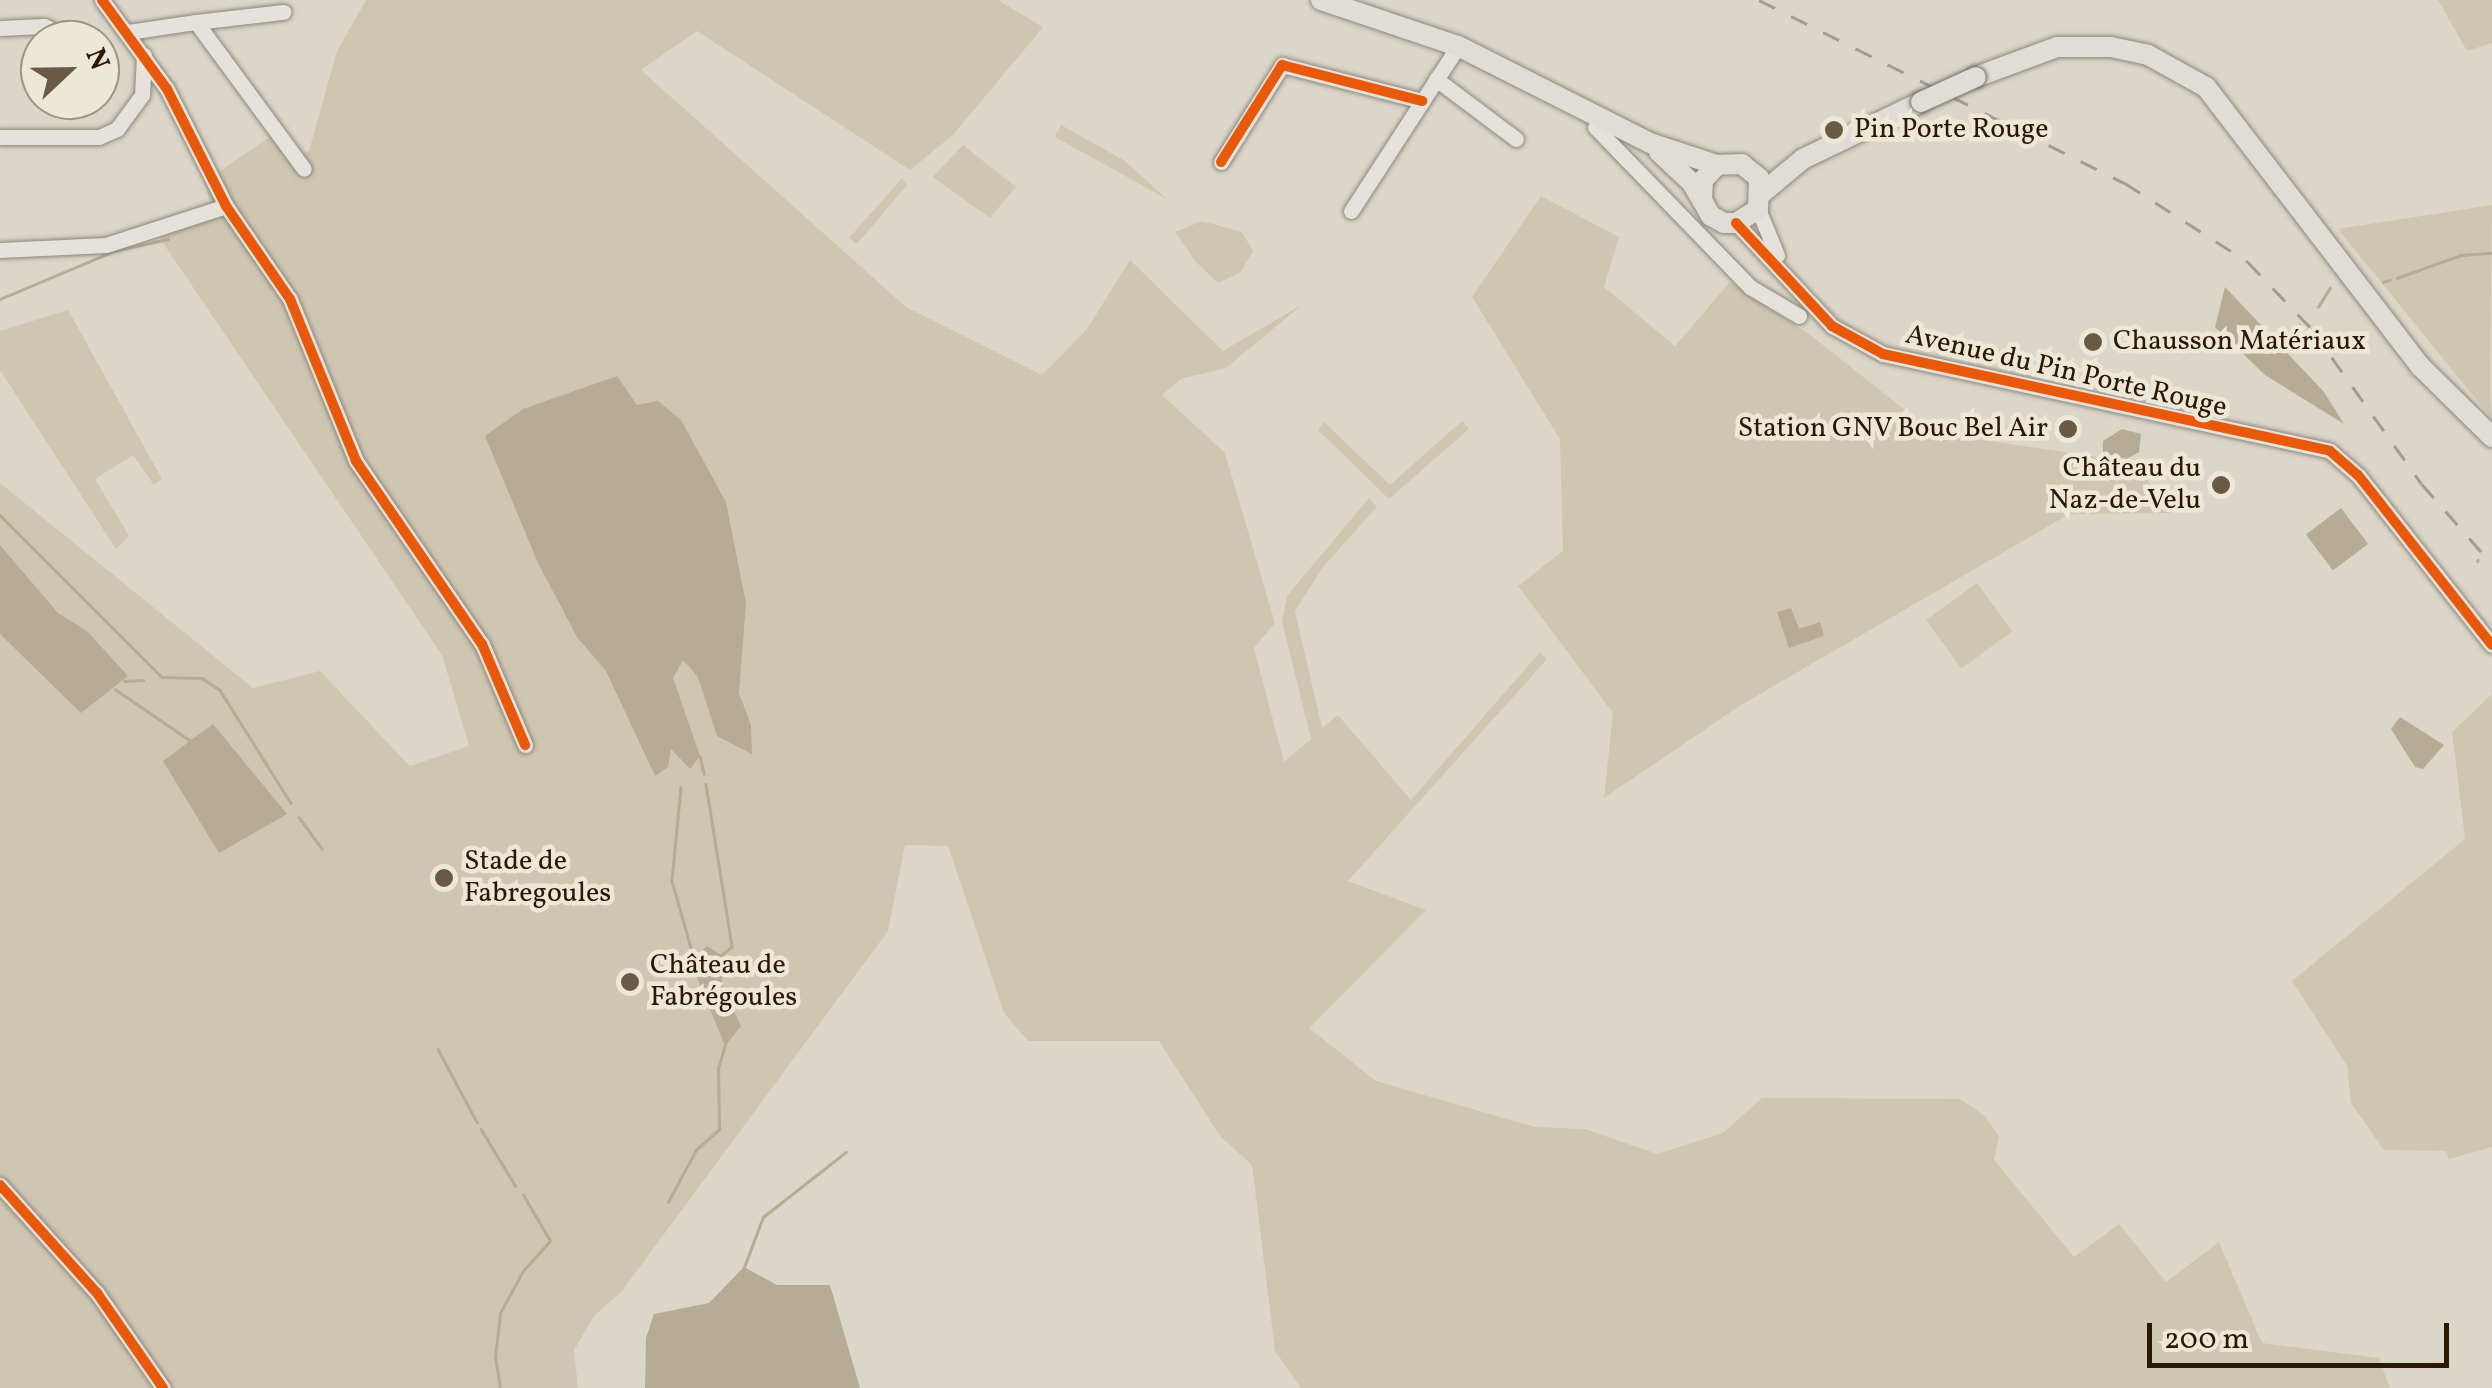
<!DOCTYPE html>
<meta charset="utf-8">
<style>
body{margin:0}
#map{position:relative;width:2492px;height:1388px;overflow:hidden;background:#dcd6c9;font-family:Vollkorn,serif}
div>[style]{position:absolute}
.green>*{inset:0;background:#cfc6b2;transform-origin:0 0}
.water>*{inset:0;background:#b6ab95;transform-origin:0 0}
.stream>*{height:2.5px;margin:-1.25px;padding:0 1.25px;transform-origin:1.25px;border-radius:1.25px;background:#b6ab95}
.roads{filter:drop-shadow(0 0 2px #8d877c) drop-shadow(0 0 2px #8d877c)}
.minor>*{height:15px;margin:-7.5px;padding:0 7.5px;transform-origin:7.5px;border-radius:7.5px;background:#e4e2db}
.major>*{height:20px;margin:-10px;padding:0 10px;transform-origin:10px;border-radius:10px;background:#dfddd5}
.rail>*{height:2.5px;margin-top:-1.25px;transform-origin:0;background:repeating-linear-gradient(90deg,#a09b94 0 18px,transparent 0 36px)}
.bridges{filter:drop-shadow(0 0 2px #736c62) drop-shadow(0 0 2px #736c62)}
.major-bridge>*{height:20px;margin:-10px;padding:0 10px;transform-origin:10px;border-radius:10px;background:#dfddd5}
.cycleway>*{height:10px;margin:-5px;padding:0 5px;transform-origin:5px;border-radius:5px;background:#e8590c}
.dots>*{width:28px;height:28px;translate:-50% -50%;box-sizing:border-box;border:5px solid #ede7d7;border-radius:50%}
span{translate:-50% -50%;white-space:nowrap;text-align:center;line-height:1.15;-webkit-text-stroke:9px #ede7d7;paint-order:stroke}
.poi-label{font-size:28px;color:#2b1800}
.left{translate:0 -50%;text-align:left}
.right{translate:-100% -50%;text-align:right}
.street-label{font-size:28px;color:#2b1800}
.north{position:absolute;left:20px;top:20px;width:100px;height:100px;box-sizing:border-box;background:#ede7d7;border:2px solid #9f9481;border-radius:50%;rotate:68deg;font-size:28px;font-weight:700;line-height:40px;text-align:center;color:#2b1800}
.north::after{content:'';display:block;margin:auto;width:35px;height:45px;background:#695a46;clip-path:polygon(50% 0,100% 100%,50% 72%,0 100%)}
.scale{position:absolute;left:2147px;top:1323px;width:302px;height:45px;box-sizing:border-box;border:5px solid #2b1800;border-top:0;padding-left:12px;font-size:30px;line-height:35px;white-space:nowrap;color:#2b1800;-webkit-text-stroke:8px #ede7d7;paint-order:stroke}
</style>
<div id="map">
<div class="green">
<div style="clip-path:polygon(366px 0,998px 0,1043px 27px,953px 135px,910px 170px,697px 31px,641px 70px,906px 307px,1042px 375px,1087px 329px,1130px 260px,1223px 351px,1303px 304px,1226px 368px,1181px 379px,1162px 395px,1225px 453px,1275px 623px,1254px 648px,1284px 762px,1311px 739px,1282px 622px,1287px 596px,1369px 498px,1377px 507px,1323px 567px,1295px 611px,1322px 728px,1338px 715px,1411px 800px,1540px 652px,1547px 659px,1348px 881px,1426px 910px,1309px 1028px,1376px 1081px,1535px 1127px,1585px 1129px,1657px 1154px,1723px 1133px,1762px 1098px,1960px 1099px,1985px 1116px,1999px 1137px,1994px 1160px,2074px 1257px,2119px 1224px,2166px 1282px,2219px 1242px,2262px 1343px,2379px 1358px,2390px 1388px,1301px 1388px,1275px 1351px,1252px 1165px,1220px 1136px,1159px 1041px,1028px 1041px,1004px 1013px,948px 846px,905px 845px,888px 931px,622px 1291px,594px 1316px,574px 1350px,578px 1388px,0 1388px,0 483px,253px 688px,320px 671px,410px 766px,469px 746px,442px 655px,159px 237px,213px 217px,205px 181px,282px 129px,299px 154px,309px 151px,337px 51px)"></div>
<div style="clip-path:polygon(2438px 0,2492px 0,2492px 43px,2467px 51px)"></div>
<div style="clip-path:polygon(1061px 125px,1125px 161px,1167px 199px,1055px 137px)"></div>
<div style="clip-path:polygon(963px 145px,1016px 187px,990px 218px,933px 177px)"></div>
<div style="clip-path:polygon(902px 178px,907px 185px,857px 244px,849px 238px)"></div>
<div style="clip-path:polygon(1541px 196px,1619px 237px,1604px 287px,1675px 346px,1730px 282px,1813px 337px,1934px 433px,2134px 462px,2172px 513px,2069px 514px,1741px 705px,1604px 798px,1613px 713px,1518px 586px,1563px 551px,1560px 439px,1472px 297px)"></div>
<div style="clip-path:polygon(2492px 205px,2490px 387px,2492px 419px,2338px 229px)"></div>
<div style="clip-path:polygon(1202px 221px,1242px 232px,1253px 251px,1241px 272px,1218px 283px,1196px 262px,1175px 232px)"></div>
<div style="clip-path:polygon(68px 310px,162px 479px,154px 485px,133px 455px,95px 479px,129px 536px,116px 549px,0 370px,0 331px)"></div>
<div style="clip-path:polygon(1462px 421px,1469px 429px,1389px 499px,1318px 430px,1324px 422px,1390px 485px)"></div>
<div style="left:1977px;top:583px;width:60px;height:63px;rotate:54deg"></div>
<div style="clip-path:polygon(2492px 694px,2492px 1147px,2449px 1159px,2446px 1151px,2384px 1150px,2351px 1103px,2347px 1066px,2292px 981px,2465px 839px,2452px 732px)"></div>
</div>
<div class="water">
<div style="clip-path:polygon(2225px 287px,2324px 392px,2344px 424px,2265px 375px,2215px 327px)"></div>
<div style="clip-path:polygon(617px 376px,637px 405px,658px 401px,681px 420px,726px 502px,746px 603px,739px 693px,751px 725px,752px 754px,717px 736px,698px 677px,683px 660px,673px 678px,700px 756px,690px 769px,671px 749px,668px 767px,655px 776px,606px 671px,577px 637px,538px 563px,485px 436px,523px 409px)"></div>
<div style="clip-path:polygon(2122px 429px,2141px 434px,2139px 452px,2123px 461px,2103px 458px,2103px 441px)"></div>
<div style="left:2341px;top:508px;width:45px;height:44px;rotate:53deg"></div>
<div style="clip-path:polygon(0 545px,58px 613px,87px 631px,128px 676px,81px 713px,0 634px)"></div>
<div style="clip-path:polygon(1791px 608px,1799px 629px,1820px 622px,1824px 636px,1789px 648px,1777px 612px)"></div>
<div style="clip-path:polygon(2400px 717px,2444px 745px,2423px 769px,2415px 767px,2391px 729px)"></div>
<div style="clip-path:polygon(213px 724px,287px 814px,219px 853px,163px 761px)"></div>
<div style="clip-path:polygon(707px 946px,723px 956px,722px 984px,741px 1026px,725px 1046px,690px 960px)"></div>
<div style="clip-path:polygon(744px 1267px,777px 1285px,830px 1285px,860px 1388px,645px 1388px,646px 1338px,654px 1314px,709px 1303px)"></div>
</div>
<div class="stream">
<div style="left:2397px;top:278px;width:68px;rotate:-19.8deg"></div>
<div style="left:2461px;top:255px;width:31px;rotate:-4deg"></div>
<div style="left:2383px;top:282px;width:7px;rotate:-16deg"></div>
<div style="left:0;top:299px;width:124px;rotate:-22.8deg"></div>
<div style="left:114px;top:251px;width:55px;rotate:-12.5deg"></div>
<div style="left:2318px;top:307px;width:22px;rotate:-58deg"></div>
<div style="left:2294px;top:330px;width:7px;rotate:-45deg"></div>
<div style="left:0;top:515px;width:229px;rotate:45deg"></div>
<div style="left:162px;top:677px;width:40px;rotate:1.4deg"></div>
<div style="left:202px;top:678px;width:22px;rotate:34deg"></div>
<div style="left:220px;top:690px;width:133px;rotate:57.9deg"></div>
<div style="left:2477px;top:561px;width:1px;rotate:-45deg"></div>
<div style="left:124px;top:681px;width:19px;rotate:-3deg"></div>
<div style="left:115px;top:689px;width:92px;rotate:34.4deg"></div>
<div style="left:700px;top:756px;width:18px;rotate:77deg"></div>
<div style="left:706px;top:784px;width:165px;rotate:80.9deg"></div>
<div style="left:732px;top:947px;width:14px;rotate:141deg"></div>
<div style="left:681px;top:787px;width:94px;rotate:95.5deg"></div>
<div style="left:672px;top:881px;width:73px;rotate:74.1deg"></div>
<div style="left:299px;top:817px;width:39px;rotate:54deg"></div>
<div style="left:438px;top:1049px;width:83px;rotate:61.9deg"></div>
<div style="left:481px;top:1129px;width:66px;rotate:58.7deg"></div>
<div style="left:668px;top:1202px;width:59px;rotate:-61.7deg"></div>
<div style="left:696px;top:1150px;width:31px;rotate:-42deg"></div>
<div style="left:719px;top:1129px;width:61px;rotate:-90.9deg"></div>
<div style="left:718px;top:1068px;width:24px;rotate:-73deg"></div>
<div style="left:743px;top:1270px;width:57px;rotate:-69.3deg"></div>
<div style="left:763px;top:1217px;width:105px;rotate:-38.1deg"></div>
<div style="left:500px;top:1388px;width:30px;rotate:-99deg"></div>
<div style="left:495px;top:1358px;width:45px;rotate:-83.7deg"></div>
<div style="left:500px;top:1313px;width:48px;rotate:-61.3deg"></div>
<div style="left:523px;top:1271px;width:40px;rotate:-48deg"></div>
<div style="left:550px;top:1241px;width:53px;rotate:-120.4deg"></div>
</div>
<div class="roads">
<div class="minor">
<div style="left:102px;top:0;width:110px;rotate:53.9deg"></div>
<div style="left:167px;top:89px;width:131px;rotate:63.2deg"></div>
<div style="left:226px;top:206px;width:113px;rotate:55.5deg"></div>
<div style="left:290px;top:299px;width:175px;rotate:67.8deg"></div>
<div style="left:356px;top:461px;width:222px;rotate:55.5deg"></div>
<div style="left:482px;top:644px;width:110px;rotate:66.9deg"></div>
<div style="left:196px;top:22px;width:88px;rotate:-6.6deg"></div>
<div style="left:0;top:28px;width:44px;rotate:-2.6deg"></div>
<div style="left:44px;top:26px;width:32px;rotate:26deg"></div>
<div style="left:128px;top:32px;width:69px;rotate:-8.4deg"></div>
<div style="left:196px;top:22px;width:182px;rotate:53.7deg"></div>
<div style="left:1436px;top:79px;width:100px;rotate:36.9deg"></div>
<div style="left:1595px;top:127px;width:223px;rotate:45.9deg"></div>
<div style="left:1750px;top:287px;width:57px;rotate:30.6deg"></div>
<div style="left:0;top:137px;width:99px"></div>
<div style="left:99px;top:137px;width:20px;rotate:-24deg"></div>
<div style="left:117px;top:129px;width:42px;rotate:-53.7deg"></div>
<div style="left:142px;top:95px;width:40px;rotate:-87.1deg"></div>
<div style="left:1221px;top:162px;width:115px;rotate:-57.8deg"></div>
<div style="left:1282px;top:65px;width:145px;rotate:14.4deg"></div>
<div style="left:1758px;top:209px;width:50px;rotate:67.6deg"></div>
<div style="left:1351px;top:211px;width:197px;rotate:-57deg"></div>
<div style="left:1736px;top:223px;width:141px;rotate:47deg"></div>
<div style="left:1832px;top:326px;width:58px;rotate:28.8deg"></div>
<div style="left:1883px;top:354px;width:457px;rotate:12.2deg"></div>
<div style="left:2330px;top:451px;width:37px;rotate:41deg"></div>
<div style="left:2358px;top:475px;width:216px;rotate:51.8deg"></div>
<div style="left:0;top:250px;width:106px;rotate:-2.7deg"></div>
<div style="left:106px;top:245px;width:126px;rotate:-18deg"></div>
<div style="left:0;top:1185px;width:145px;rotate:48.1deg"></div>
<div style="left:97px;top:1293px;width:116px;rotate:55.2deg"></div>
</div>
<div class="major">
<div style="left:1321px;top:0;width:145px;rotate:18.6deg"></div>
<div style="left:1458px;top:46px;width:215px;rotate:26.8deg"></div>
<div style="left:1650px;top:143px;width:71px;rotate:18.2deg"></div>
<div style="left:1976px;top:77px;width:86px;rotate:-20.3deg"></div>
<div style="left:2057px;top:47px;width:54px"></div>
<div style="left:2111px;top:47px;width:38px;rotate:12deg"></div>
<div style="left:2148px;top:55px;width:66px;rotate:28.9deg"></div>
<div style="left:2206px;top:87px;width:353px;rotate:52.5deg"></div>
<div style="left:2421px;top:367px;width:100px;rotate:44.6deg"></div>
<div style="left:1659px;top:152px;width:45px;rotate:43.2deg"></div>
<div style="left:1692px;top:183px;width:20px;rotate:60deg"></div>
<div style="left:1702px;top:200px;width:18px;rotate:61deg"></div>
<div style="left:1711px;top:216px;width:15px;rotate:28deg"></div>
<div style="left:1724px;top:223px;width:12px"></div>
<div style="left:1736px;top:223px;width:26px;rotate:-32deg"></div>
<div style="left:1758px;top:209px;width:31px;rotate:-88deg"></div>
<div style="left:1759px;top:178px;width:22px;rotate:-141deg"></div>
<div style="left:1742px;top:164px;width:25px;rotate:178deg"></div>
<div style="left:1717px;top:165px;width:21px;rotate:133deg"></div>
<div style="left:1703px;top:180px;width:20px;rotate:93deg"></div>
<div style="left:1762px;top:193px;width:53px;rotate:-39.7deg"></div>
<div style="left:1803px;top:159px;width:131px;rotate:-25.8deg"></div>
</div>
</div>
<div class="rail">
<div style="left:1759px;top:0;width:409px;rotate:26.6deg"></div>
<div style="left:2125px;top:183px;width:146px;rotate:32.7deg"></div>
<div style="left:2248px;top:262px;width:91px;rotate:46.3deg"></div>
<div style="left:2311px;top:328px;width:191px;rotate:54.6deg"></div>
<div style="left:2422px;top:484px;width:106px;rotate:48.8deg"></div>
</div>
<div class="bridges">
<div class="major-bridge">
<div style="left:1921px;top:102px;width:60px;rotate:-24.4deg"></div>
</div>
</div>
<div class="cycleway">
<div style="left:102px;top:0;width:110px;rotate:53.9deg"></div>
<div style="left:167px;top:89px;width:131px;rotate:63.2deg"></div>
<div style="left:226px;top:206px;width:113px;rotate:55.5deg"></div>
<div style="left:290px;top:299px;width:175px;rotate:67.8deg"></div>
<div style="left:356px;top:461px;width:222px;rotate:55.5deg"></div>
<div style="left:482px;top:644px;width:110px;rotate:66.9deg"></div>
<div style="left:1221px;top:162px;width:115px;rotate:-57.8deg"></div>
<div style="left:1282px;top:65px;width:145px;rotate:14.4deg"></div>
<div style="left:1736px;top:223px;width:141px;rotate:47deg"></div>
<div style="left:1832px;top:326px;width:58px;rotate:28.8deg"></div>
<div style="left:1883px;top:354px;width:457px;rotate:12.2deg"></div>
<div style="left:2330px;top:451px;width:37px;rotate:41deg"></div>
<div style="left:2358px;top:475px;width:216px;rotate:51.8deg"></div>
<div style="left:0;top:1185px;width:145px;rotate:48.1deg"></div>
<div style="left:97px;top:1293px;width:116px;rotate:55.2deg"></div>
</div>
<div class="dots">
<div style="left:1834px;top:130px;background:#695a46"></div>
<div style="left:2093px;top:342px;background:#695a46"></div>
<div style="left:2068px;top:429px;background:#695a46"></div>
<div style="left:2221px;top:485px;background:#695a46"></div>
<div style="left:444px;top:878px;background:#695a46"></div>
<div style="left:630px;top:982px;background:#695a46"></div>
</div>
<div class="poi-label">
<span class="left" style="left:1854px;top:130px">Pin Porte Rouge</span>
<span class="left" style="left:2113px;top:342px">Chausson Matériaux</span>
<span class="right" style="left:2048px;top:429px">Station GNV Bouc Bel Air</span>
<span class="right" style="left:2201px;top:485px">Château du<br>Naz-de-Velu</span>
<span class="left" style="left:464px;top:878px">Stade de<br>Fabregoules</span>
<span class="left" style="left:650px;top:982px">Château de<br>Fabrégoules</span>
</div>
<div class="street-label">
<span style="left:2066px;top:372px;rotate:13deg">Avenue du Pin Porte Rouge</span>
</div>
<div class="north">N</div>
<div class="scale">200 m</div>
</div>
